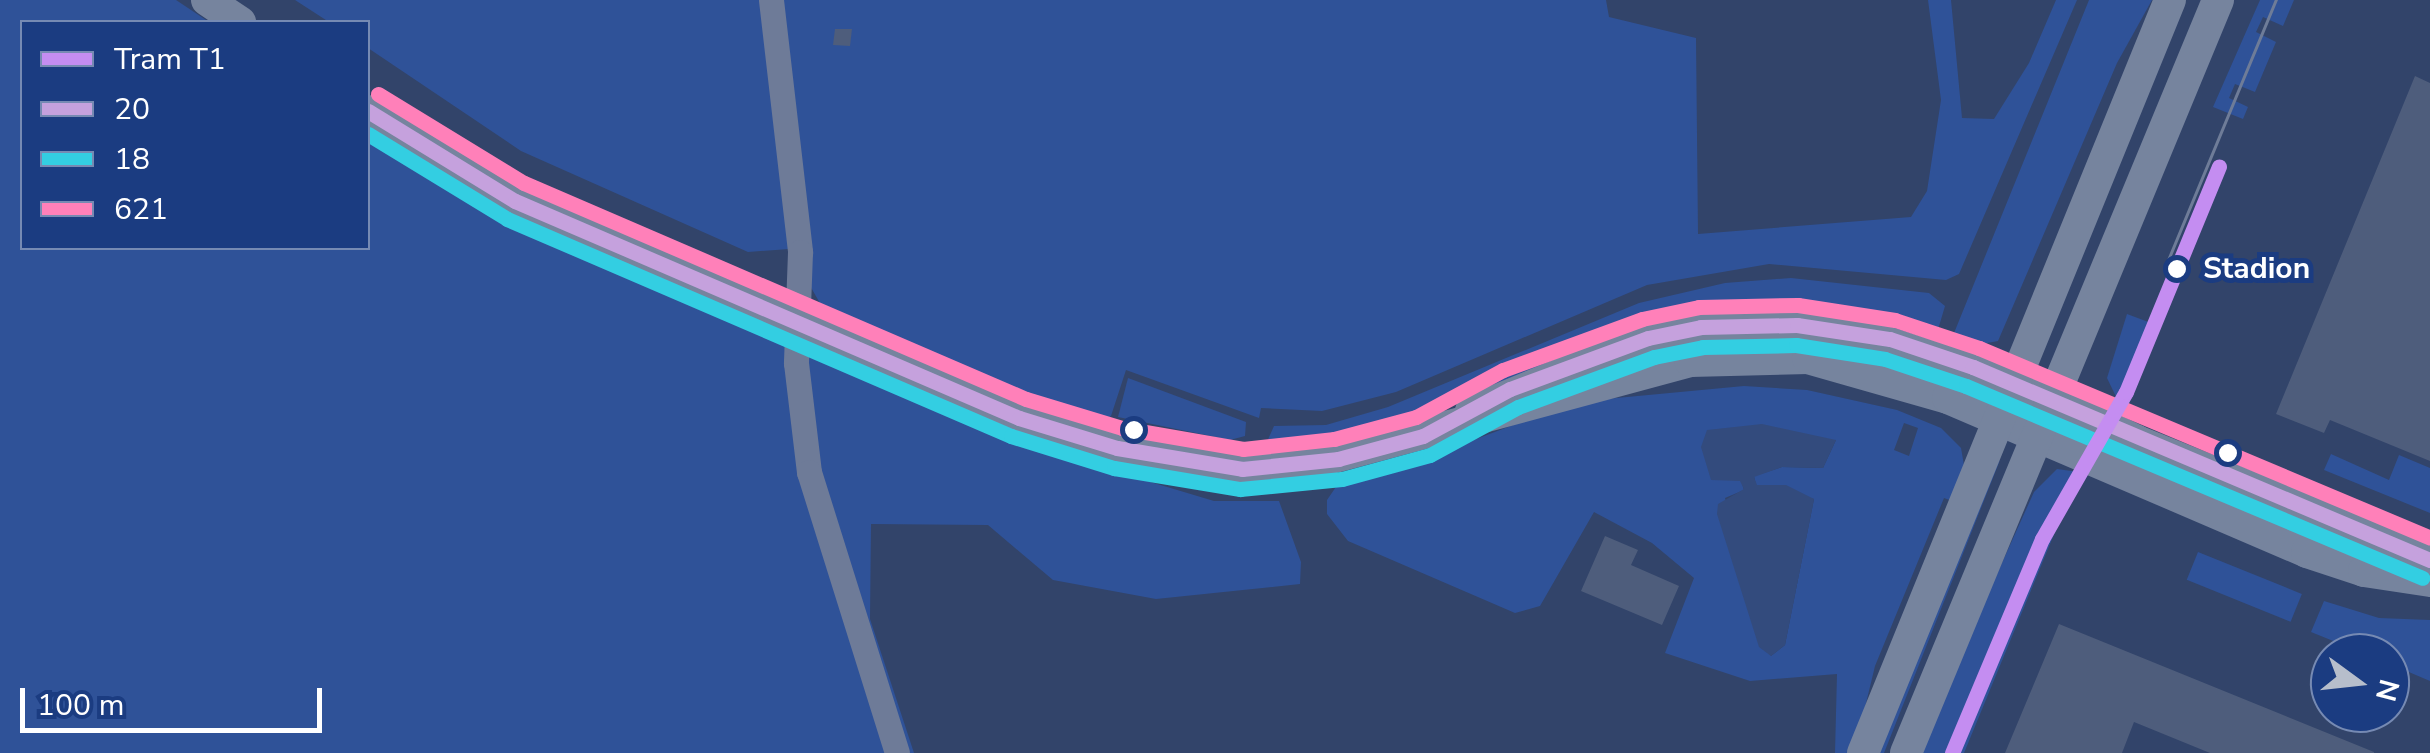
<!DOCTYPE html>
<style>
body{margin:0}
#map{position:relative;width:2430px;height:753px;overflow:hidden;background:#32446a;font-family:"Nunito Sans",sans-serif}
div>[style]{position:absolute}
.green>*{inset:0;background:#2f5298;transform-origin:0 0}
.water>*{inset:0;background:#334b7d}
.building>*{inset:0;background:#4e5d7c}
.minor>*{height:25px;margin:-12.5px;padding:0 12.5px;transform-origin:12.5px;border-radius:12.5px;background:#6e7b98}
.major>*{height:32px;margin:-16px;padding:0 16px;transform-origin:16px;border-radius:16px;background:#76849e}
.tram>*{height:2.5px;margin:-1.25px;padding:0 1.25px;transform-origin:1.25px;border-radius:1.25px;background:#6e7c98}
.bus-1>*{height:15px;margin:-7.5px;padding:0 7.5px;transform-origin:7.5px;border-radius:7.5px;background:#c5a1dd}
.bus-2>*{height:15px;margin:-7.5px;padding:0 7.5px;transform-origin:7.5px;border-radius:7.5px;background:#33cee2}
.bus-3>*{height:15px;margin:-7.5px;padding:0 7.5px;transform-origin:7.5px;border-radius:7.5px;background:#ff80b9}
.tram-1>*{height:15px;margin:-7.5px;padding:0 7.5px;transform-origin:7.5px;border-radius:7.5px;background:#c48df1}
.dots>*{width:28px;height:28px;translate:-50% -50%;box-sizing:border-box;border:5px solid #1b3c81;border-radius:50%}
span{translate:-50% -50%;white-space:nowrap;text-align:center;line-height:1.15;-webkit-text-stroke:10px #1b3c81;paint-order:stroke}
.stop-label{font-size:30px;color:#fff;font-weight:700}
.left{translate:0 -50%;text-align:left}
.legend{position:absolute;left:20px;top:20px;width:350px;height:230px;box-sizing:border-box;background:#1b3c81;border:2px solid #768ab3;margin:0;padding:12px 18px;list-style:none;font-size:30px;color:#fff}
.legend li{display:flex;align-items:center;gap:20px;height:50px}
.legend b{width:50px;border:2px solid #768ab3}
.north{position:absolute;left:2310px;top:633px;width:100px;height:100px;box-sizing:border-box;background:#1b3c81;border:2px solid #768ab3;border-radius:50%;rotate:105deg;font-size:28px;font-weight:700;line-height:40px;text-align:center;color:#fff}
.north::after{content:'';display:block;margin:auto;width:35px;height:45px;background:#b7becb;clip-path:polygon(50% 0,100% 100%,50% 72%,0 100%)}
.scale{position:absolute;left:20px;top:688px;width:302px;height:45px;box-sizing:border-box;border:5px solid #fff;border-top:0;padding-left:12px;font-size:30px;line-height:35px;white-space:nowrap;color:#fff;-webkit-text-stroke:8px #1b3c81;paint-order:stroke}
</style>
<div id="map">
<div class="green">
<div style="clip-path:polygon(0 0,176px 0,209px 22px,22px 22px,22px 248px,368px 248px,368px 133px,510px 217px,1057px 454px,1214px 501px,1279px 501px,1301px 562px,1300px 584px,1156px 599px,1053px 580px,988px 525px,871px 524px,870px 619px,914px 753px,0 753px)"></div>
<div style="clip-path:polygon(295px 0,1606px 0,1609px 17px,1696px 38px,1698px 234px,1911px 217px,1927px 191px,1941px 100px,1928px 0,1951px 0,1962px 118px,1994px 119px,2029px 63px,2056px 0,2077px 0,1959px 274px,1946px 280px,1769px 264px,1647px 285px,1396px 392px,1322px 411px,1261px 408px,1259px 418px,1126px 370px,1111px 416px,1097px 425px,1065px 421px,829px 319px,789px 249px,748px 252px,521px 151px,368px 48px,368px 22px,329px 22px)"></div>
<div style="clip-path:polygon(2089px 0,2152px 0,2117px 63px,1998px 341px,1961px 348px,1879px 325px,1594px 351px,1373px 430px,1265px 446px,1274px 426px,1326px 425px,1388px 407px,1639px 303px,1725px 283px,1791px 278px,1929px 293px,1945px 306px,1937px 333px,1952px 338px)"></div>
<div style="clip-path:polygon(2260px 0,2294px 0,2283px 26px,2263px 17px,2256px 32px,2276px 42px,2255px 92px,2235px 84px,2229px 98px,2248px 107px,2243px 119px,2213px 107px)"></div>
<div style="clip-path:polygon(2127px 314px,2159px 326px,2122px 409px,2107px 378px)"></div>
<div style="clip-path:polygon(1128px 378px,1246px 422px,1245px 436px,1230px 440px,1118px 417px)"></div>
<div style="clip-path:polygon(evenodd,1744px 386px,1807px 390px,1897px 410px,1941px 428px,1961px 448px,1965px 471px,1955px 502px,1944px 498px,1875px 666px,1854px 753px,1835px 753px,1837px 674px,1750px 681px,1665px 653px,1694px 578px,1652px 543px,1594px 512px,1540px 606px,1515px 613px,1348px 541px,1327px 514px,1327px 500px,1340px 481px,1431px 456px,1574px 402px,1744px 386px,1904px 423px,1918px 428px,1909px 456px,1894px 450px,1904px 423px,1744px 386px,1836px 440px,1823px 468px,1782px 467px,1754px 476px,1756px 485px,1814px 499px,1785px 645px,1771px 656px,1725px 498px,1744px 490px,1741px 480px,1836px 440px)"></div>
<div style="clip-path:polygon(2331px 454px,2389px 480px,2399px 455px,2430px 468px,2430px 513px,2324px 470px)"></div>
<div style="clip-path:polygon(2000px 460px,1884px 753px,1876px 753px,1993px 470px)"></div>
<div style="clip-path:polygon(2144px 465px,2282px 523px,2396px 559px,2349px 555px)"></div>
<div style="clip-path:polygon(2057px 469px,2086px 473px,2062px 515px,1964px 753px,1916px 753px,2034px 492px)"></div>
<div style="left:2198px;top:552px;width:112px;height:30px;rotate:22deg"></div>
<div style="clip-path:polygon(2324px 601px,2379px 618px,2430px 620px,2430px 681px,2390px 664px,2390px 653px,2363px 653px,2311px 632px)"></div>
</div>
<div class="water">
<div style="clip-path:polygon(1762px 424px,1836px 440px,1823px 468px,1782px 467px,1754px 477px,1757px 485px,1786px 485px,1814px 499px,1785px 645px,1771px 656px,1759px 647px,1717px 514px,1718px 504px,1744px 489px,1740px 481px,1711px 480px,1701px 447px,1707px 430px)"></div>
</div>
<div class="building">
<div style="clip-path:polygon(835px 29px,852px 29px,850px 46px,833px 45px)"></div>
<div style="clip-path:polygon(2415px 76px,2430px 83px,2430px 461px,2330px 420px,2324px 433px,2276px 414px)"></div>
<div style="clip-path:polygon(1605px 536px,1638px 550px,1631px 565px,1679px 586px,1662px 625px,1581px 591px)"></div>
<div style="clip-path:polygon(2059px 624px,2374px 752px,2374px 753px,2210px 753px,2134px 722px,2122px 753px,2005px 753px)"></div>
</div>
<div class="minor">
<div style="left:771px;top:0;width:254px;rotate:83.4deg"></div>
<div style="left:800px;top:252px;width:111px;rotate:92.1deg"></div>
<div style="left:796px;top:363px;width:110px;rotate:83.2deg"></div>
<div style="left:809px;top:472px;width:294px;rotate:72.6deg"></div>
</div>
<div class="major">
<div style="left:207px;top:0;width:40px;rotate:34deg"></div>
<div style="left:368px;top:111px;width:172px;rotate:31.5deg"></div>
<div style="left:515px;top:201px;width:549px;rotate:23.29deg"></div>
<div style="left:1019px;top:418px;width:102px;rotate:17deg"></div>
<div style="left:1117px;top:448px;width:123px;rotate:9.8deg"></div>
<div style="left:1238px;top:469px;width:67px;rotate:-3.4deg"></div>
<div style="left:1305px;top:465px;width:399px;rotate:-15.1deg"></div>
<div style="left:1690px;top:361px;width:118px;rotate:-1.5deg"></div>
<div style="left:1808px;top:358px;width:146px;rotate:15.9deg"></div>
<div style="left:1948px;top:398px;width:391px;rotate:23.2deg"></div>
<div style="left:2307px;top:552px;width:60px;rotate:18.4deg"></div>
<div style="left:2364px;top:571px;width:67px;rotate:8.6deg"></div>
<div style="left:1471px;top:411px;width:191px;rotate:-22.4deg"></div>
<div style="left:1648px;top:338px;width:111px;rotate:-7.8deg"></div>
<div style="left:1758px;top:323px;width:93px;rotate:4.9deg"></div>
<div style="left:1851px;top:331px;width:170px;rotate:17.5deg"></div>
<div style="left:2013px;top:382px;width:137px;rotate:25.4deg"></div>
<div style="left:2137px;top:441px;width:316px;rotate:22.1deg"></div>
<div style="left:1863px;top:753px;width:813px;rotate:-67.82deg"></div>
<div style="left:1906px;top:753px;width:815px;rotate:-67.49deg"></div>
</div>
<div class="tram">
<div style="left:2166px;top:265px;width:287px;rotate:-67.5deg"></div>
</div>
<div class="bus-1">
<div style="left:368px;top:111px;width:172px;rotate:31.5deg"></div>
<div style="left:515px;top:201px;width:549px;rotate:23.29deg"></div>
<div style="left:1019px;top:418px;width:102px;rotate:17deg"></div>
<div style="left:1117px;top:448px;width:127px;rotate:9.5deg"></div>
<div style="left:1242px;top:469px;width:97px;rotate:-5.9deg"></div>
<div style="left:1338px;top:459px;width:88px;rotate:-15.1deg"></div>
<div style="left:1423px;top:436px;width:99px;rotate:-28.4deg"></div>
<div style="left:1510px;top:389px;width:147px;rotate:-20.3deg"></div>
<div style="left:1648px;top:338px;width:54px;rotate:-11.7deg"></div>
<div style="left:1701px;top:327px;width:96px;rotate:-1.2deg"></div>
<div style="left:1797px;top:325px;width:94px;rotate:8.6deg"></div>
<div style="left:1890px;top:339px;width:88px;rotate:18.6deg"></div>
<div style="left:1973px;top:367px;width:496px;rotate:22.9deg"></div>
</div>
<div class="bus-2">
<div style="left:368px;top:134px;width:163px;rotate:31.4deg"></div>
<div style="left:507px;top:219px;width:549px;rotate:23.29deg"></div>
<div style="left:1011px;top:436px;width:108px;rotate:17.3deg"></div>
<div style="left:1114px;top:468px;width:128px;rotate:9.5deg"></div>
<div style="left:1240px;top:489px;width:102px;rotate:-5.6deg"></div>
<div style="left:1342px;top:479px;width:91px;rotate:-15.3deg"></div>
<div style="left:1430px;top:455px;width:100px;rotate:-28.6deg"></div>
<div style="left:1518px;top:407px;width:145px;rotate:-20.2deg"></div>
<div style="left:1654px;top:357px;width:50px;rotate:-11.5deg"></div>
<div style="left:1703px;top:347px;width:93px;rotate:-1.2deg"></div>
<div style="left:1796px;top:345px;width:90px;rotate:8.9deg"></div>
<div style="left:1885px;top:359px;width:85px;rotate:18.4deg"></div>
<div style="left:1966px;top:386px;width:495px;rotate:22.8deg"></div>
</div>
<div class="bus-3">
<div style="left:378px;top:94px;width:171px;rotate:31.4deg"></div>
<div style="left:524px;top:183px;width:546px;rotate:23.28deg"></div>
<div style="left:1026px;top:399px;width:100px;rotate:16.8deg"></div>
<div style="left:1122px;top:428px;width:123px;rotate:9.8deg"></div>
<div style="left:1243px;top:449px;width:92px;rotate:-6.3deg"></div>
<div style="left:1334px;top:439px;width:85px;rotate:-15deg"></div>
<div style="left:1416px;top:417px;width:99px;rotate:-28.4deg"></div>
<div style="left:1503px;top:370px;width:148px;rotate:-20.1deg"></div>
<div style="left:1642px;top:319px;width:58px;rotate:-11.9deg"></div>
<div style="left:1699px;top:307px;width:99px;rotate:-1.2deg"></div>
<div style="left:1798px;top:305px;width:98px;rotate:8.8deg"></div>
<div style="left:1895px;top:320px;width:89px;rotate:18.4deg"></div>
<div style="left:1979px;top:348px;width:489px;rotate:22.8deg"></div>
</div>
<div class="tram-1">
<div style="left:1952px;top:753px;width:232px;rotate:-67.2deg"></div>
<div style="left:2042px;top:539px;width:169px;rotate:-60.3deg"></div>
<div style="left:2126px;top:392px;width:244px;rotate:-67.6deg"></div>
</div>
<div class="dots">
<div style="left:2177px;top:269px;background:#fff"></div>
<div style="left:1134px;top:430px;background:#fff"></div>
<div style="left:2228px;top:453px;background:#fff"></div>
</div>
<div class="stop-label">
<span class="left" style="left:2203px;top:269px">Stadion</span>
</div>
<ul class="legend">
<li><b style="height:12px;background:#c48df1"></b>Tram T1</li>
<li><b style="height:12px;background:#c5a1dd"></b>20</li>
<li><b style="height:12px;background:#33cee2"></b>18</li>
<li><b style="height:12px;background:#ff80b9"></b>621</li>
</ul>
<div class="north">N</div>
<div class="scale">100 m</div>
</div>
